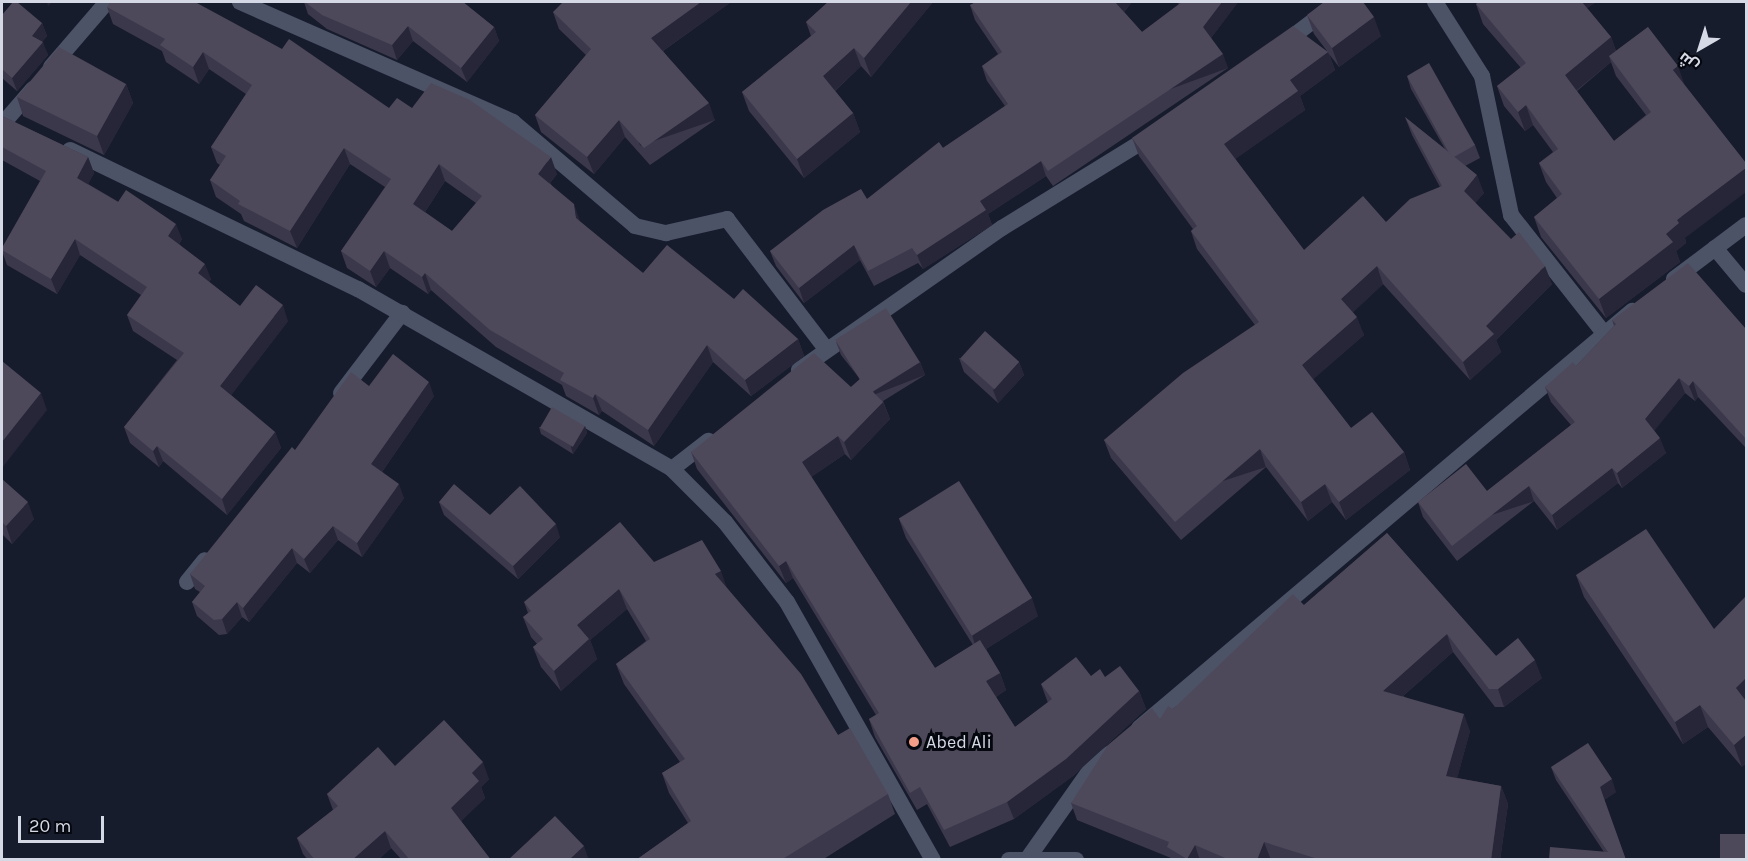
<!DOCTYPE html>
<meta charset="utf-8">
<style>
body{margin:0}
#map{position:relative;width:1748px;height:861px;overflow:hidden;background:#171c2d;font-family:Karla,Cairo,sans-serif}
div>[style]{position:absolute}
.minor>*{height:16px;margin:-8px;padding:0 8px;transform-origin:8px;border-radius:8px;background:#4d5367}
.tertiary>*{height:16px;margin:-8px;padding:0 8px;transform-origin:8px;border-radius:8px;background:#4d5367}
.wall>*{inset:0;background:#3c384b}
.shaded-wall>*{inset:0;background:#272638;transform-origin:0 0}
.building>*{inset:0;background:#4d495b;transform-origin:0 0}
.dots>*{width:16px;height:16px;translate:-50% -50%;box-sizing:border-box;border:3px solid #05070e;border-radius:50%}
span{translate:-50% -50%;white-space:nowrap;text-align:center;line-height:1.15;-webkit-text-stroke:6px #05070e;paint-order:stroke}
.poi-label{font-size:18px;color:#d5d9e5}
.left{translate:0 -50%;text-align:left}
.frame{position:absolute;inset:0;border:3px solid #d5d9e5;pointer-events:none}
.north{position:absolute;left:1670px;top:18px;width:60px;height:60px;-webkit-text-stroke:4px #05070e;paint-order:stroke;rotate:219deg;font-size:16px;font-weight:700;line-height:24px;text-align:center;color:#d5d9e5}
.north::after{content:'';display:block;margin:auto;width:21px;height:27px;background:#d5d9e5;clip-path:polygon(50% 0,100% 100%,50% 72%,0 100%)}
.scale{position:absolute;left:18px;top:816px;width:86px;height:27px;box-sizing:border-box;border:3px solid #d5d9e5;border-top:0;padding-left:8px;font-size:18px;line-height:21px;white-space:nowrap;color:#d5d9e5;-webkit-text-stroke:4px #05070e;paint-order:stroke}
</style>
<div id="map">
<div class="minor">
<div style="left:240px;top:2px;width:298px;rotate:23.7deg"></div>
<div style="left:513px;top:122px;width:160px;rotate:40.4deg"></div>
<div style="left:635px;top:226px;width:32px;rotate:13deg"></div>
<div style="left:666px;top:233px;width:63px;rotate:-12.9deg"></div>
<div style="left:727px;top:219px;width:163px;rotate:52.7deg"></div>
<div style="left:1435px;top:2px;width:88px;rotate:57.6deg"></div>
<div style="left:1482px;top:76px;width:142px;rotate:78.2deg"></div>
<div style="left:1511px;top:215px;width:150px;rotate:51.8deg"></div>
<div style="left:1284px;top:43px;width:68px;rotate:-37.2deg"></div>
<div style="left:51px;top:67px;width:86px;rotate:-49.3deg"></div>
<div style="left:6px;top:120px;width:41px;rotate:-48.9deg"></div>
<div style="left:1715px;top:248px;width:48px;rotate:50deg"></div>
<div style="left:1674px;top:279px;width:90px;rotate:-36.9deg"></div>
<div style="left:799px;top:370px;width:248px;rotate:-35deg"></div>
<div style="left:1002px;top:228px;width:180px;rotate:-31.6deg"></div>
<div style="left:341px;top:393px;width:101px;rotate:-52.7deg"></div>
<div style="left:672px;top:469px;width:46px;rotate:-37.9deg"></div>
<div style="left:187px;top:582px;width:28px;rotate:-51deg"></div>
<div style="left:1139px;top:728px;width:646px;rotate:-40.23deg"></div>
<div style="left:1028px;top:858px;width:108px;rotate:-54.8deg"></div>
<div style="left:1090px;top:770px;width:26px;rotate:-40deg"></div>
</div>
<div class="tertiary">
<div style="left:70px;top:150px;width:320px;rotate:25.8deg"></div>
<div style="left:358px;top:289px;width:362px;rotate:29.8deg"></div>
<div style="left:672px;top:469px;width:75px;rotate:45deg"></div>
<div style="left:725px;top:522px;width:101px;rotate:52.2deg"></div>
<div style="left:787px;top:602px;width:296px;rotate:60.5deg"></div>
<div style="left:1009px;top:860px;width:67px"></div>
</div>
<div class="wall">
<div style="clip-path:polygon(304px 2px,463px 2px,494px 27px,499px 41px,467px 82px,413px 41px,397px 60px,327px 29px,308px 14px)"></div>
<div style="clip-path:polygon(731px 2px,663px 51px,715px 120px,650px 165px,625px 137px,594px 174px,541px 132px,535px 115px,586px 55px,559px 29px,553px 12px)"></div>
<div style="clip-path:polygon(828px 2px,933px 2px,871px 77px,861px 66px,835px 91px,853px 113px,860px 132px,804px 178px,749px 111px,742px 92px,811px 36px,806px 22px)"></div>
<div style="clip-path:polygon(976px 2px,1132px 2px,1124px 12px,1142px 32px,1179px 4px,1176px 2px,1238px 2px,1211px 38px,1228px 68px,1053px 186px,1046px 176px,988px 214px,992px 225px,923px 269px,918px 263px,874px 286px,860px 260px,804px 303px,776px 266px,770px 251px,867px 199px,1005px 106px,987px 81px,982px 66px,998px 54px,975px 20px,970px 5px)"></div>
<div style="clip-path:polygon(evenodd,1479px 2px,1596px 2px,1587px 8px,1611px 37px,1616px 51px,1648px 27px,1685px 238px,1686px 243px,1676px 251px,1680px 262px,1606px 318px,1541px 237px,1534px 217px,1557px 198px,1546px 182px,1539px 163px,1553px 152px,1533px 125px,1525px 131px,1504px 106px,1497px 86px,1521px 68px,1483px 24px,1476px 4px,1479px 2px,1611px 62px,1616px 76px,1646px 115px,1614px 141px,1577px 91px,1611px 62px)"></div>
<div style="clip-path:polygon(evenodd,107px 7px,389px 108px,412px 108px,557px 174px,550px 183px,580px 222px,643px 273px,734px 299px,798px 339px,804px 356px,751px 396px,713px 362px,654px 446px,602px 411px,599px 415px,566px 396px,562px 385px,496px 347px,431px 290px,428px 294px,390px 268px,376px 287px,347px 268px,341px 251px,385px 187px,350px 164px,297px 248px,244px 221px,241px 214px,216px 197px,210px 180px,220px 165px,217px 163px,211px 147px,246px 94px,209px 69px,199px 84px,166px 62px,162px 51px,113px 24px,107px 7px,445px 181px,476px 203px,452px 231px,425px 212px,445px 181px)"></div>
<div style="clip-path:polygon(2px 15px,42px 23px,47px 36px,42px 42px,48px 55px,17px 91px,2px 78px)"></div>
<div style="clip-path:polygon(1307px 15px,1381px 36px,1339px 67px,1329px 54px,1335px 70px,1300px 96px,1305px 110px,1235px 159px,1304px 250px,1386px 222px,1440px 187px,1412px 135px,1405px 117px,1445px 149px,1411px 89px,1407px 76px,1475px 145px,1480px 158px,1465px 166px,1484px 193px,1475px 203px,1552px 284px,1496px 340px,1501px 352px,1470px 380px,1383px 284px,1353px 312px,1364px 335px,1313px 379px,1351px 428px,1404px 452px,1410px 470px,1346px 520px,1332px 502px,1308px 521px,1266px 467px,1181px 540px,1111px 458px,1104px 440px,1255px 325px,1197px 249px,1191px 231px,1193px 229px,1139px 156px,1132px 138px,1327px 51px,1314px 34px)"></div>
<div style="clip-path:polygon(126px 84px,133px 103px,104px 155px,23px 116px,17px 97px)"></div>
<div style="clip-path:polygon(2px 116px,88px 157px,94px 173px,88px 184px,182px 239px,179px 244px,211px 279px,209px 282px,240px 306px,288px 321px,231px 395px,275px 432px,281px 448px,227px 515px,163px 461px,159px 467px,130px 443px,124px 427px,177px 360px,133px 331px,127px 315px,141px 295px,80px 255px,57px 294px,7px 265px,2px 251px,2px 248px,40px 181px,2px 160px)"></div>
<div style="clip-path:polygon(1612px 320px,1746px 329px,1746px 448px,1698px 397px,1695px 401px,1685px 393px,1654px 430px,1666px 453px,1622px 488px,1618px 483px,1557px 530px,1534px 501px,1457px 561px,1423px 517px,1418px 502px,1487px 491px,1571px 425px,1551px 402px,1545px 387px,1576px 366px,1614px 326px)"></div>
<div style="clip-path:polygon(836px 342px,920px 362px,925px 375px,883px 401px,890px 419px,851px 460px,845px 454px,811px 477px,935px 668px,973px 645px,906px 538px,899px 519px,1038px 616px,986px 649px,1000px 673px,1006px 690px,996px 697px,1015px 727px,1048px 703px,1041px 684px,1091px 676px,1105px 677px,1139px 691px,1146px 709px,1073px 776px,1014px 819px,950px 847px,927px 804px,917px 810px,875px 737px,869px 719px,876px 715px,793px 578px,786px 583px,697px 469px,691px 452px,851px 387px,860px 379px,841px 355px)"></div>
<div style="clip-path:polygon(959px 358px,1019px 362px,1024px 375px,998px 403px,964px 372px)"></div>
<div style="clip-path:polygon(369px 386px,434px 396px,382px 472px,404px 498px,362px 557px,338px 540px,310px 573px,297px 563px,249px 622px,242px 617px,227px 634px,219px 635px,197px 616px,192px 602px,200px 592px,195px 589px,190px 574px)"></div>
<div style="clip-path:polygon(585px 426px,587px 433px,573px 454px,541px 434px,539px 427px)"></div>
<div style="clip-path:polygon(2px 479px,34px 519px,12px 544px,2px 534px)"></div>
<div style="clip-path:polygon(439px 502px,490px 515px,560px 537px,518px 579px,444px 515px)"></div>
<div style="clip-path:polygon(1387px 533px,1496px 656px,1542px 678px,1504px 707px,1495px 707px,1453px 652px,1403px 696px,1470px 731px,1457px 778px,1501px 786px,1508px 804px,1500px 860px,1171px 860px,1171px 858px,1077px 820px,1071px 803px,1160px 719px,1304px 605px)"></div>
<div style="clip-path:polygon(654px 562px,727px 588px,838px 735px,888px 794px,895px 814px,822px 860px,636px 860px,688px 823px,669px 793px,662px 773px,680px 762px,624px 684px,616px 664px,646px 641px,627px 609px,590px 640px,597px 659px,561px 691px,541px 667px,533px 647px,537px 644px,531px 637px,523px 617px,528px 613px,524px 602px)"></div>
<div style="clip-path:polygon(1576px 575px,1714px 629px,1742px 767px,1708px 727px,1683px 744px,1584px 597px)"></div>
<div style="clip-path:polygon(395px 766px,489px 779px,481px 787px,485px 798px,461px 821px,491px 860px,402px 860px,391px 848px,378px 860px,308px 860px,303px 854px,297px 838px,333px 810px,327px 794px)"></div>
<div style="clip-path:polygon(1551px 767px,1616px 792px,1604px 800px,1626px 860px,1604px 852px,1556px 780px)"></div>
</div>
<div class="shaded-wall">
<div style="clip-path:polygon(47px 2px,52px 2px,48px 6px)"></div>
<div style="clip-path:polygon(701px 2px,731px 2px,657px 55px,651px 38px)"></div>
<div style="clip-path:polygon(911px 2px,933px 2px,871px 77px,864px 58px)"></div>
<div style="clip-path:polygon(1115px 2px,1132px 2px,1120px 16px)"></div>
<div style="clip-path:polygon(1222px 2px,1238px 2px,1208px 42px,1203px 27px)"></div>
<div style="clip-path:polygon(1578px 2px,1596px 2px,1582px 12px)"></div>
<div style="clip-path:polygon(1374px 17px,1381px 36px,1339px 67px,1332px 48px)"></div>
<div style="clip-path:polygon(42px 23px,47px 36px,36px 49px,32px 36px)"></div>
<div style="clip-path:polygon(408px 26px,413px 41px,397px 60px,392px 45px)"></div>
<div style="clip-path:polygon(494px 27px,499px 41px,467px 82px,461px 68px)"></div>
<div style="clip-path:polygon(1611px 37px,1618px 57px,1609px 56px,1611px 62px,1572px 94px,1565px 75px)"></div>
<div style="clip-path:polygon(43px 42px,48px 55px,17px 91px,12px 78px)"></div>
<div style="clip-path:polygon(854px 48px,861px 66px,830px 95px,823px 76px)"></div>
<div style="clip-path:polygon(203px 52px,209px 69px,199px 84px,193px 67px)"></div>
<div style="clip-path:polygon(1328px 52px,1335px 70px,1300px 96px,1305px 110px,1231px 162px,1224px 144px,1290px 80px)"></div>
<div style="left:1223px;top:54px;width:15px;height:211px;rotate:70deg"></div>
<div style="clip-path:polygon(1678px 66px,1685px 86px,1673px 70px)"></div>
<div style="clip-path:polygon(126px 84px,133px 103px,104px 155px,97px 136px)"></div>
<div style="left:709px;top:103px;width:18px;height:79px;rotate:71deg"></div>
<div style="clip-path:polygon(1526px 105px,1533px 125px,1525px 131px,1518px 112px)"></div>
<div style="clip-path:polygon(853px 113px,860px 132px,804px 178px,797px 159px)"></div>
<div style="clip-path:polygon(619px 120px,625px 137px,594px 174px,587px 157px)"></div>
<div style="clip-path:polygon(344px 148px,350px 164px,297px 248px,290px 231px)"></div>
<div style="clip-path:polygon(88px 157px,94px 173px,83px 194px,77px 178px)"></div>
<div style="clip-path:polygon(551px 157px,557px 174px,544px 190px,538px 174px)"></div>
<div style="clip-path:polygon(1041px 161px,1046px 176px,988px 214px,992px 225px,923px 269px,917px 255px,980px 201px)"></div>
<div style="clip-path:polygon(439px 164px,445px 181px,419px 221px,413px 204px)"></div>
<div style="clip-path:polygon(1746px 168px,1746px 192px,1685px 238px,1686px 243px,1676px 251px,1680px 262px,1606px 318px,1599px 299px,1666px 234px,1677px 220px)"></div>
<div style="clip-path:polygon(1477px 175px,1484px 193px,1470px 209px,1464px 191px)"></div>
<div style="clip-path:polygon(574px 204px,580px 221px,582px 235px,576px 218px)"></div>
<div style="clip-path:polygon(176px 224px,182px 239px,174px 251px,168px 236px)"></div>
<div style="clip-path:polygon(75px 239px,80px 255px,57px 294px,51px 279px)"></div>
<div style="clip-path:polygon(854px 245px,860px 260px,804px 303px,799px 288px)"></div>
<div style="clip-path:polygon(384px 251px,390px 268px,376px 287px,370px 271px)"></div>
<div style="clip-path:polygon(205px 264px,211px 279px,203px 289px,198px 273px)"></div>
<div style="clip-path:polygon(1377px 266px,1383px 284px,1348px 317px,1341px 299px)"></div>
<div style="clip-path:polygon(1545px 266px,1552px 284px,1496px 340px,1501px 352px,1470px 380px,1463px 362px,1486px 326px)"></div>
<div style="clip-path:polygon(425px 273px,431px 290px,428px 294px,422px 277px)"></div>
<div style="clip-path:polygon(283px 305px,288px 321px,226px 402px,220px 386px)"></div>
<div style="clip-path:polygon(1357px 317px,1364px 335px,1309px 383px,1302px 365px)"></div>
<div style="clip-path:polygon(798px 339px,804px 356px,751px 396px,745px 380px)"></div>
<div style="clip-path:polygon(707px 345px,713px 362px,654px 446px,648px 430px)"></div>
<div style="left:920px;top:362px;width:14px;height:54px;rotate:69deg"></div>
<div style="clip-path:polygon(1019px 362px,1024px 375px,998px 403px,993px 390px)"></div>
<div style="clip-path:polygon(1679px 378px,1685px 393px,1651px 435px,1645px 419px)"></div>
<div style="clip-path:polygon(1693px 381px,1698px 397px,1695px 401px,1689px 386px)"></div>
<div style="clip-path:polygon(429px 382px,434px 396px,377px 479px,371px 464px)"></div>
<div style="clip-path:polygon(41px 393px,47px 410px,2px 468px,2px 442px)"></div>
<div style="clip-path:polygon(595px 394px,602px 411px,599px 415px,593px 398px)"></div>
<div style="clip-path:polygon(883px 402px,890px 419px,851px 460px,844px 442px)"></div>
<div style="clip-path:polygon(585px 426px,587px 433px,573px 454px,571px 447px)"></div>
<div style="clip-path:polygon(275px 432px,281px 448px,227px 515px,222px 499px)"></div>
<div style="clip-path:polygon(838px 436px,845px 454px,808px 479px,802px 462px)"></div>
<div style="clip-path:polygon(1660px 438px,1666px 453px,1622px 488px,1617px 473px)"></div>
<div style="clip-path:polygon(157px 446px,163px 461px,159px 467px,153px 451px)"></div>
<div style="left:1260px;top:449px;width:19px;height:112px;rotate:72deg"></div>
<div style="clip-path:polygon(1404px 452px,1410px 470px,1346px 520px,1339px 502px)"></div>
<div style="clip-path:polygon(1612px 468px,1618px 483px,1557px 530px,1552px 515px)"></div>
<div style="clip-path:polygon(399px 484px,404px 498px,362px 557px,357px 543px)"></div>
<div style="clip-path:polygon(1325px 484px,1332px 502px,1308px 521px,1301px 502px)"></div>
<div style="left:1529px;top:486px;width:16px;height:98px;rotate:72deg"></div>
<div style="clip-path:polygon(28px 502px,34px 519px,12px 544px,6px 526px)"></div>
<div style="clip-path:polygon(556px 524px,560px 537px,518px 579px,513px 566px)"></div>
<div style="clip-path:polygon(333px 526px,338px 540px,310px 573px,304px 559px)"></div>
<div style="clip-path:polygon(292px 548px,297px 563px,249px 622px,243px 608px)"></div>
<div style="clip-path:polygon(786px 561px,793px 578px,786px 583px,779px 566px)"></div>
<div style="clip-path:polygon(721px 571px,728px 591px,715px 574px)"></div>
<div style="clip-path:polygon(619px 589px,627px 609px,590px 640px,597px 659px,561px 691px,554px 671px,577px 625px)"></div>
<div style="clip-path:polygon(1032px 598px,1038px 616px,978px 654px,972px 635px)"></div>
<div style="clip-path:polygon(237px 602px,242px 617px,227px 634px,222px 619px)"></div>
<div style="clip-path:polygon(1447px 634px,1453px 652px,1389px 708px,1383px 691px)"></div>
<div style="clip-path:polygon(1535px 660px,1542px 678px,1504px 707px,1498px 689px)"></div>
<div style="clip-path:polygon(1000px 673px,1006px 690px,993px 699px,986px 681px)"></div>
<div style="clip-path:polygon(1746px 678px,1746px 708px,1736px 688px)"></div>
<div style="clip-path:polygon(1139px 691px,1146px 709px,1073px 776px,1014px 819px,1007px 802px)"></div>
<div style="clip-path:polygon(1700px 705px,1708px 727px,1683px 744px,1675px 722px)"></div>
<div style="clip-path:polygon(1464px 714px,1470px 731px,1453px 794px,1446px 776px)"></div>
<div style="clip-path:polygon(1746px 735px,1746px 764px,1742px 767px,1734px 745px)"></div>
<div style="clip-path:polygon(483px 762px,489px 779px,481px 787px,485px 798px,457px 825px,451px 808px,472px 773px)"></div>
<div style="clip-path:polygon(1612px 779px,1616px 792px,1604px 800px,1600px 787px)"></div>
<div style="clip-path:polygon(1501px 786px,1508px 804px,1500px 860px,1491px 860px)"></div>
<div style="clip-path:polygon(385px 831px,391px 848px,378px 860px,352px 860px)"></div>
<div style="clip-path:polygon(1264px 842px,1271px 860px,1257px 860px)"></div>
<div style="clip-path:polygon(1195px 845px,1200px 860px,1188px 860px,1187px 859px)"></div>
<div style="clip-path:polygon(584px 846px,589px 860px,569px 860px)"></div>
</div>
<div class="building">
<div style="clip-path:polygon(13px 2px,17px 2px,42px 23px,32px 36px,43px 42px,12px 78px,2px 69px,2px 15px)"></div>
<div style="clip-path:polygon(evenodd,110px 2px,195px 2px,282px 49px,289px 39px,389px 108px,397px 98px,412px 108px,431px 83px,470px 100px,551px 157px,538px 174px,574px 204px,576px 218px,643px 273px,667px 245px,734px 299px,743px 289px,798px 339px,745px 380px,707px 345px,648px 430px,595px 394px,593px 398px,560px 380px,564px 373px,490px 330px,425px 273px,422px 277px,384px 251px,370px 271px,341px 251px,391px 179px,344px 148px,290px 231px,238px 204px,240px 201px,210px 180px,226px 156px,211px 147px,252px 85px,203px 52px,193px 67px,160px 45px,165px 39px,107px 7px,110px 2px,439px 164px,482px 196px,452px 231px,413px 204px,439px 164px)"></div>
<div style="clip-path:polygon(305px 2px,463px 2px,494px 27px,461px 68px,408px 26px,392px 45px,322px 15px)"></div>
<div style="clip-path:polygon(563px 2px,701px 2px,651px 38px,709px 103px,644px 148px,619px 120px,587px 157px,535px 115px,591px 49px,553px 12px)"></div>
<div style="clip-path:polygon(828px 2px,911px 2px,864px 58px,854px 48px,823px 76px,853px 113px,797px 159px,742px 92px,816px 32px,806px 22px)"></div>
<div style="clip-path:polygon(976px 2px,1115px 2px,1142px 32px,1182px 2px,1222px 2px,1203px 27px,1223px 54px,1048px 171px,1041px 161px,980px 201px,986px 210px,917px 255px,912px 248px,868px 271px,854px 245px,799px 288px,770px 251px,823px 210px,861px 189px,867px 199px,939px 142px,943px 148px,1008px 104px,982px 66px,1002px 52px,970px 5px)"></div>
<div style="clip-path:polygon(1324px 2px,1363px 2px,1374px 17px,1332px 48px,1307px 15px)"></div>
<div style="clip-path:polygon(1479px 2px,1582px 2px,1611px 37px,1565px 75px,1614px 141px,1651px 112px,1609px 56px,1648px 27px,1678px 66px,1673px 70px,1746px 163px,1746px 168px,1677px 220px,1679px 223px,1666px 234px,1673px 242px,1599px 299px,1534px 217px,1562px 194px,1539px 163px,1558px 149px,1526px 105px,1518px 112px,1497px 86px,1526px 63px,1476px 4px)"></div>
<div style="clip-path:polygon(1293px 26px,1328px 52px,1290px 80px,1298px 91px,1224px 144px,1304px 250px,1363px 196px,1386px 222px,1410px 199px,1442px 186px,1405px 117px,1477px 175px,1464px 191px,1511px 239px,1519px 232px,1545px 266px,1486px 326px,1494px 334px,1463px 362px,1377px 266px,1341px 299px,1357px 317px,1302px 365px,1351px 428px,1372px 412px,1404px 452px,1339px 502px,1325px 484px,1301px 502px,1260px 449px,1175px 522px,1104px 440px,1183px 373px,1259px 322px,1191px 231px,1197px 226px,1132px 138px)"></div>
<div style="clip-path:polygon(59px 47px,126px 84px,97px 136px,17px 97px)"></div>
<div style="clip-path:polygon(1429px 63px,1475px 145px,1454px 157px,1449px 153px,1407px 76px)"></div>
<div style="clip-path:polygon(2px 116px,88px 157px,77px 178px,118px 202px,126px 190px,176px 224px,168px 236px,205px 264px,198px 273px,240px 306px,256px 285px,283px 305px,220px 386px,275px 432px,222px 499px,157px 446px,153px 451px,124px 427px,184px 353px,127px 315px,147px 287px,75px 239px,51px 279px,2px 250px,2px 248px,46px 171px,2px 147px)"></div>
<div style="clip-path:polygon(1688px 263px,1746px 329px,1746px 439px,1693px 381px,1689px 386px,1679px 378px,1645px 419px,1660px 438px,1617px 473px,1612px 468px,1552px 515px,1529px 486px,1452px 546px,1418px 502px,1466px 464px,1487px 491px,1575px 422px,1545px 387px,1573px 362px,1576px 366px,1616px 324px,1612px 320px)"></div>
<div style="left:886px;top:308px;width:64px;height:60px;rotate:58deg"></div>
<div style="left:985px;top:331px;width:46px;height:37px;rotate:42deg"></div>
<div style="clip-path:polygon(814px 353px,851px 387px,860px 379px,883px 402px,844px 442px,838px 436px,802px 462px,935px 668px,980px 640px,1000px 673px,986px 681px,1015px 727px,1052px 699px,1041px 684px,1076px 657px,1091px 676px,1100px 669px,1105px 677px,1120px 666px,1139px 691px,1066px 759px,1007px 802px,944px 830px,920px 787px,910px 793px,869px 719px,879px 713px,786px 561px,779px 566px,691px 452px)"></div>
<div style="clip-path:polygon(393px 354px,429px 382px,371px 464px,399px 484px,357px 543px,333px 526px,304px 559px,292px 548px,243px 608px,237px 602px,222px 619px,214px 620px,192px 602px,205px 586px,190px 574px,292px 447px,295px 450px,351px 372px,369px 386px)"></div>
<div style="clip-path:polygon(2px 361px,41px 393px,2px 442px)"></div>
<div style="left:552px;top:407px;width:38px;height:24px;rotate:30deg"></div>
<div style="clip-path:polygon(2px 479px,28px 502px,6px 526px,2px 522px)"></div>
<div style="left:959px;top:481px;width:138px;height:71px;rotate:58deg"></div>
<div style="clip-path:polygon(454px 484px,490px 515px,520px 486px,556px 524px,513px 566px,439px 502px)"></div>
<div style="clip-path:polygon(620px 522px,654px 562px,702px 540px,721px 571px,715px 574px,801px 674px,838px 735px,850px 728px,888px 794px,781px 860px,636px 860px,691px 821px,662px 773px,685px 759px,616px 664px,650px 639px,619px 589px,577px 625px,589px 639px,554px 671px,533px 647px,543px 639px,523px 617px,531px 611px,524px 602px)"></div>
<div style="clip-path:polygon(1646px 529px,1714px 629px,1746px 596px,1746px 678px,1736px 688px,1746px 701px,1746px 735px,1734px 745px,1700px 705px,1675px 722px,1576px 575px)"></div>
<div style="clip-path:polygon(1387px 533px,1496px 656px,1518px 638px,1535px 660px,1498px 689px,1489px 689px,1447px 634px,1383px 691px,1464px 714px,1446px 776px,1501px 786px,1491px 860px,1321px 860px,1264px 842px,1257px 860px,1230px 860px,1195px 845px,1187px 859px,1167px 847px,1169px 842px,1071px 803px,1108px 745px,1152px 708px,1160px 719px,1168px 706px,1173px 709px,1293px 594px,1304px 605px)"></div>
<div style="clip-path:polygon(444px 720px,483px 762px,472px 773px,479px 781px,451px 808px,491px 860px,410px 860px,385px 831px,352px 860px,315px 860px,297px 838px,338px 806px,327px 794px,378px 747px,395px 766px)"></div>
<div style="clip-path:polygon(1588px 743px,1612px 779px,1600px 787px,1626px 860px,1549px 860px,1550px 847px,1608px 852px,1551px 767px)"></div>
<div style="clip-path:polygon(555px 816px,584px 846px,569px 860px,508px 860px)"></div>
<div style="left:1746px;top:834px;width:26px;height:26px;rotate:90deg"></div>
</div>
<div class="dots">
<div style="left:914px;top:742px;background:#f49e89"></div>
</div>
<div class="poi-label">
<span class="left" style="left:926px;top:742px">Abed Ali</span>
</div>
<div class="frame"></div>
<div class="north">ش</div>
<div class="scale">20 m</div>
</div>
